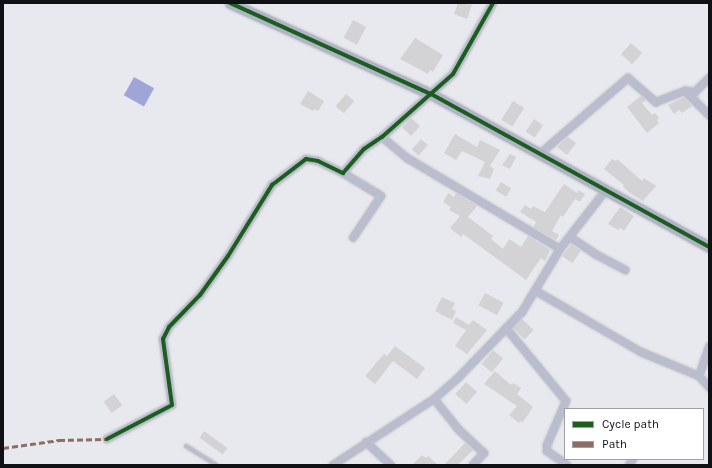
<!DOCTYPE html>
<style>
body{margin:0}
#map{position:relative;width:712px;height:468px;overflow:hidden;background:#e8e9ee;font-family:Karla,sans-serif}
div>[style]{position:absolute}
.water>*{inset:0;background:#a0a5d8;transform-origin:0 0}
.building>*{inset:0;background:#d3d2d4;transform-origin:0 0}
.roads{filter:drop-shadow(0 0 1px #c6c7ca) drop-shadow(0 0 1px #c6c7ca)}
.lane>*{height:4px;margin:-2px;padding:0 2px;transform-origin:2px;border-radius:2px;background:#babdcd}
.street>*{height:8px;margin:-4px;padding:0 4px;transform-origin:4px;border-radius:4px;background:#babdcd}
.secondary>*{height:11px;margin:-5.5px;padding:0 5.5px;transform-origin:5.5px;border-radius:5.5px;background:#b1b3c7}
.quiet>*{height:3px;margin-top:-1.5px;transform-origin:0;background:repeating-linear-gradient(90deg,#8d6e63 0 6px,transparent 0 9px)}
.cycleway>*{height:4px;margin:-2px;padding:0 2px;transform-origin:2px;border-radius:2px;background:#1b5e20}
span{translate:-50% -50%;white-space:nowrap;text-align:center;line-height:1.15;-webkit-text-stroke:3px #fff;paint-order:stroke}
.frame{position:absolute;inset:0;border:4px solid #101114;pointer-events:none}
.legend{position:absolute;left:564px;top:408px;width:140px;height:52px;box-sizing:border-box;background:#fff;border:1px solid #9fa0a1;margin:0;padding:5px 7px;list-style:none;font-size:12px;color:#101114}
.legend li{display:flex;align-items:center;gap:8px;height:20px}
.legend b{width:20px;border:1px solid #9fa0a1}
</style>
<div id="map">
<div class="water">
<div style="left:134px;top:77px;width:23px;height:21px;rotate:29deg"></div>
</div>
<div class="building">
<div style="clip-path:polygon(458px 3px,472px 5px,467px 19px,454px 14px)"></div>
<div style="left:353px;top:20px;width:15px;height:20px;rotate:28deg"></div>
<div style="clip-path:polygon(415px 38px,443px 55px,433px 72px,430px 70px,428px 74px,400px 59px)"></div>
<div style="left:631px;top:43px;width:15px;height:15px;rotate:42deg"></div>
<div style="clip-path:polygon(308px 91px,324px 101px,318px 111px,314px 109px,313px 111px,300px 104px)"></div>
<div style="left:346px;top:94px;width:11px;height:16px;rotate:41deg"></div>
<div style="clip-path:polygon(641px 96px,646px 100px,642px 103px,652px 115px,655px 113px,659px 118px,657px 120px,659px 123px,647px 133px,627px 107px)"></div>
<div style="clip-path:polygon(684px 97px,692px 106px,682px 113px,679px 110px,674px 114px,668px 105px)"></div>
<div style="left:513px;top:101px;width:13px;height:22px;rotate:32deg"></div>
<div style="left:411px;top:118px;width:12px;height:13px;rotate:42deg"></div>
<div style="left:534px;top:119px;width:11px;height:15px;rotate:34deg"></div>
<div style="clip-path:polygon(455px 134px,477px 147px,480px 140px,500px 150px,490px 166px,494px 169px,490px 179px,478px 176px,485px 162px,462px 151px,456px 160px,444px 153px)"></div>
<div style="clip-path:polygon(568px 137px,576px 143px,567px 155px,557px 147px)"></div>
<div style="left:421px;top:139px;width:9px;height:14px;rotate:41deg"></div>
<div style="clip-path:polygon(510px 154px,516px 157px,510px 169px,502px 165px)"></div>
<div style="clip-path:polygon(612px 159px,615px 161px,617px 159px,642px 181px,644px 178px,656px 186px,643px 201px,630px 193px,623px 187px,624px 185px,604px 169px)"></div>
<div style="left:501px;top:182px;width:12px;height:10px;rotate:31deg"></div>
<div style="clip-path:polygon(564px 184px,577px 193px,578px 190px,585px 194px,580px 202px,575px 199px,563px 217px,561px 215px,552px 231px,559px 235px,556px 240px,533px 227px,536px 222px,520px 212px,525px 205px,531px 209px,533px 206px,545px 212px)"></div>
<div style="clip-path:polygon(448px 193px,454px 197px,456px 193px,477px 206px,468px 217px,493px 236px,491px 239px,503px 249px,509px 239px,521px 247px,528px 236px,550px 250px,545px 261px,541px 258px,526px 280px,463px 234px,461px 237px,450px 228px,460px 216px,449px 210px,451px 207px,443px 202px)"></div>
<div style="clip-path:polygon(620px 207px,634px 216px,624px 231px,620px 228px,618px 230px,608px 224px)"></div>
<div style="left:571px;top:244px;width:12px;height:15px;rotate:35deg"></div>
<div style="left:485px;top:293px;width:21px;height:14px;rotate:28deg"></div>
<div style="clip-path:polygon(442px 297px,455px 303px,452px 309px,456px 311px,452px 320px,435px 311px)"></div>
<div style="clip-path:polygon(456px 317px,469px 325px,473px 320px,487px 330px,467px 354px,455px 346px,466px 330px,453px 323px)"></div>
<div style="left:522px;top:319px;width:16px;height:13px;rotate:43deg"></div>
<div style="clip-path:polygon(395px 346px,425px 368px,417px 379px,393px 361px,375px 384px,365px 376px,384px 354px,387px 356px)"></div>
<div style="left:493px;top:350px;width:13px;height:18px;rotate:39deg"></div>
<div style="clip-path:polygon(495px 371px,511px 385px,513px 383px,521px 388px,517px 394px,533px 407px,523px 422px,521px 421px,519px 423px,509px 415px,517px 406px,484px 384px)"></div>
<div style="left:466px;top:382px;width:15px;height:16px;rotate:42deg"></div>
<div style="left:114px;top:394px;width:14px;height:13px;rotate:54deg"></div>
<div style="left:204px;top:431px;width:29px;height:8px;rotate:36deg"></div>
<div style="clip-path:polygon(465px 443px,473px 450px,458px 465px,444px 465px)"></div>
<div style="clip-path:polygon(422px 455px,426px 458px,428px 456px,438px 465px,412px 465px)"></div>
</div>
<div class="roads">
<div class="lane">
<div style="left:186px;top:446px;width:36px;rotate:32deg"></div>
</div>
<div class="street">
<div style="left:685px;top:91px;width:34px;rotate:45deg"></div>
<div style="left:382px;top:137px;width:33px;rotate:40deg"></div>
<div style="left:407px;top:158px;width:178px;rotate:30.7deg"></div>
<div style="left:541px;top:153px;width:115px;rotate:-40.8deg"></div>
<div style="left:628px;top:78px;width:37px;rotate:41deg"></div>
<div style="left:656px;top:102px;width:31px;rotate:-21deg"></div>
<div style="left:685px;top:91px;width:10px;rotate:6deg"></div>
<div style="left:695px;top:92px;width:20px;rotate:-45deg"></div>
<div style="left:343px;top:173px;width:44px;rotate:31.2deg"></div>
<div style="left:381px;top:196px;width:50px;rotate:123.7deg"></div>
<div style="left:570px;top:237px;width:32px;rotate:34deg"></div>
<div style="left:597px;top:255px;width:32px;rotate:28deg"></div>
<div style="left:536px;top:291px;width:121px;rotate:30.2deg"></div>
<div style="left:641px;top:352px;width:63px;rotate:22.5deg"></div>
<div style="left:699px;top:376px;width:15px;rotate:48deg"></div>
<div style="left:506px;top:328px;width:94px;rotate:50.6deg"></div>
<div style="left:566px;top:401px;width:48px;rotate:113.4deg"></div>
<div style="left:547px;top:445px;width:6px;rotate:90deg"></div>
<div style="left:547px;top:451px;width:24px;rotate:35deg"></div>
<div style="left:699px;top:376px;width:31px;rotate:-71deg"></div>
<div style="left:434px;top:399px;width:38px;rotate:51deg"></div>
<div style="left:458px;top:429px;width:35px;rotate:43deg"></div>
<div style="left:484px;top:453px;width:16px;rotate:133deg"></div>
<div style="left:107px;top:439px;width:73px;rotate:-27.6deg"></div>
<div style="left:172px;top:405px;width:67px;rotate:-97.8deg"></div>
<div style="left:163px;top:339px;width:13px;rotate:-63deg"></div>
<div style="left:169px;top:327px;width:45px;rotate:-45.9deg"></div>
<div style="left:200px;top:295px;width:48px;rotate:-54.3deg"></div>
<div style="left:228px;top:256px;width:84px;rotate:-58.2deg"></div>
<div style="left:272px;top:185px;width:43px;rotate:-37.4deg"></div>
<div style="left:306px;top:159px;width:12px;rotate:9deg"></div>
<div style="left:318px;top:161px;width:28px;rotate:26deg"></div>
<div style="left:343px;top:173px;width:32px;rotate:-49deg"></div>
<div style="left:364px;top:149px;width:22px;rotate:-34deg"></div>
<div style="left:382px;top:137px;width:95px;rotate:-41.6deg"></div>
<div style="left:453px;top:74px;width:81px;rotate:-60.6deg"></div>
<div style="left:366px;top:442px;width:34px;rotate:43deg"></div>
<div style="left:333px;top:465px;width:121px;rotate:-33.2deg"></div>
<div style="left:434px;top:399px;width:33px;rotate:-41deg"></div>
<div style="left:459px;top:377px;width:91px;rotate:-45.9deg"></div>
<div style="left:522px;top:312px;width:74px;rotate:-58.9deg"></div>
<div style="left:560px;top:249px;width:75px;rotate:-52.1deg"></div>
<div style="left:629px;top:465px;width:7px;rotate:-56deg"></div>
</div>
<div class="secondary">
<div style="left:230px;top:3px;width:221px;rotate:24.4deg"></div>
<div style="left:431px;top:94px;width:317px;rotate:28.8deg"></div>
</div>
</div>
<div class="quiet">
<div style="left:3px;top:448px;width:57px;rotate:-8.1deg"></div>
<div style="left:59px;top:440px;width:48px;rotate:-1.2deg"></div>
</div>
<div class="cycleway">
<div style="left:230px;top:3px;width:221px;rotate:24.4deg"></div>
<div style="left:431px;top:94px;width:317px;rotate:28.8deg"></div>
<div style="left:107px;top:439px;width:73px;rotate:-27.6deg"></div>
<div style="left:172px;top:405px;width:67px;rotate:-97.8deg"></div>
<div style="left:163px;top:339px;width:13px;rotate:-63deg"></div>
<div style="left:169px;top:327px;width:45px;rotate:-45.9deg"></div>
<div style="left:200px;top:295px;width:48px;rotate:-54.3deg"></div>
<div style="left:228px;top:256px;width:84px;rotate:-58.2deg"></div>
<div style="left:272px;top:185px;width:43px;rotate:-37.4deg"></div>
<div style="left:306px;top:159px;width:12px;rotate:9deg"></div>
<div style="left:318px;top:161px;width:28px;rotate:26deg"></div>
<div style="left:343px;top:173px;width:32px;rotate:-49deg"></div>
<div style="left:364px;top:149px;width:22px;rotate:-34deg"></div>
<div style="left:382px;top:137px;width:95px;rotate:-41.6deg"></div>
<div style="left:453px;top:74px;width:81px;rotate:-60.6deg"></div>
</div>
<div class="frame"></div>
<ul class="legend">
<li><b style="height:5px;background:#1b5e20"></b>Cycle path</li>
<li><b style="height:5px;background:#8d6e63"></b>Path</li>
</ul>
</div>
